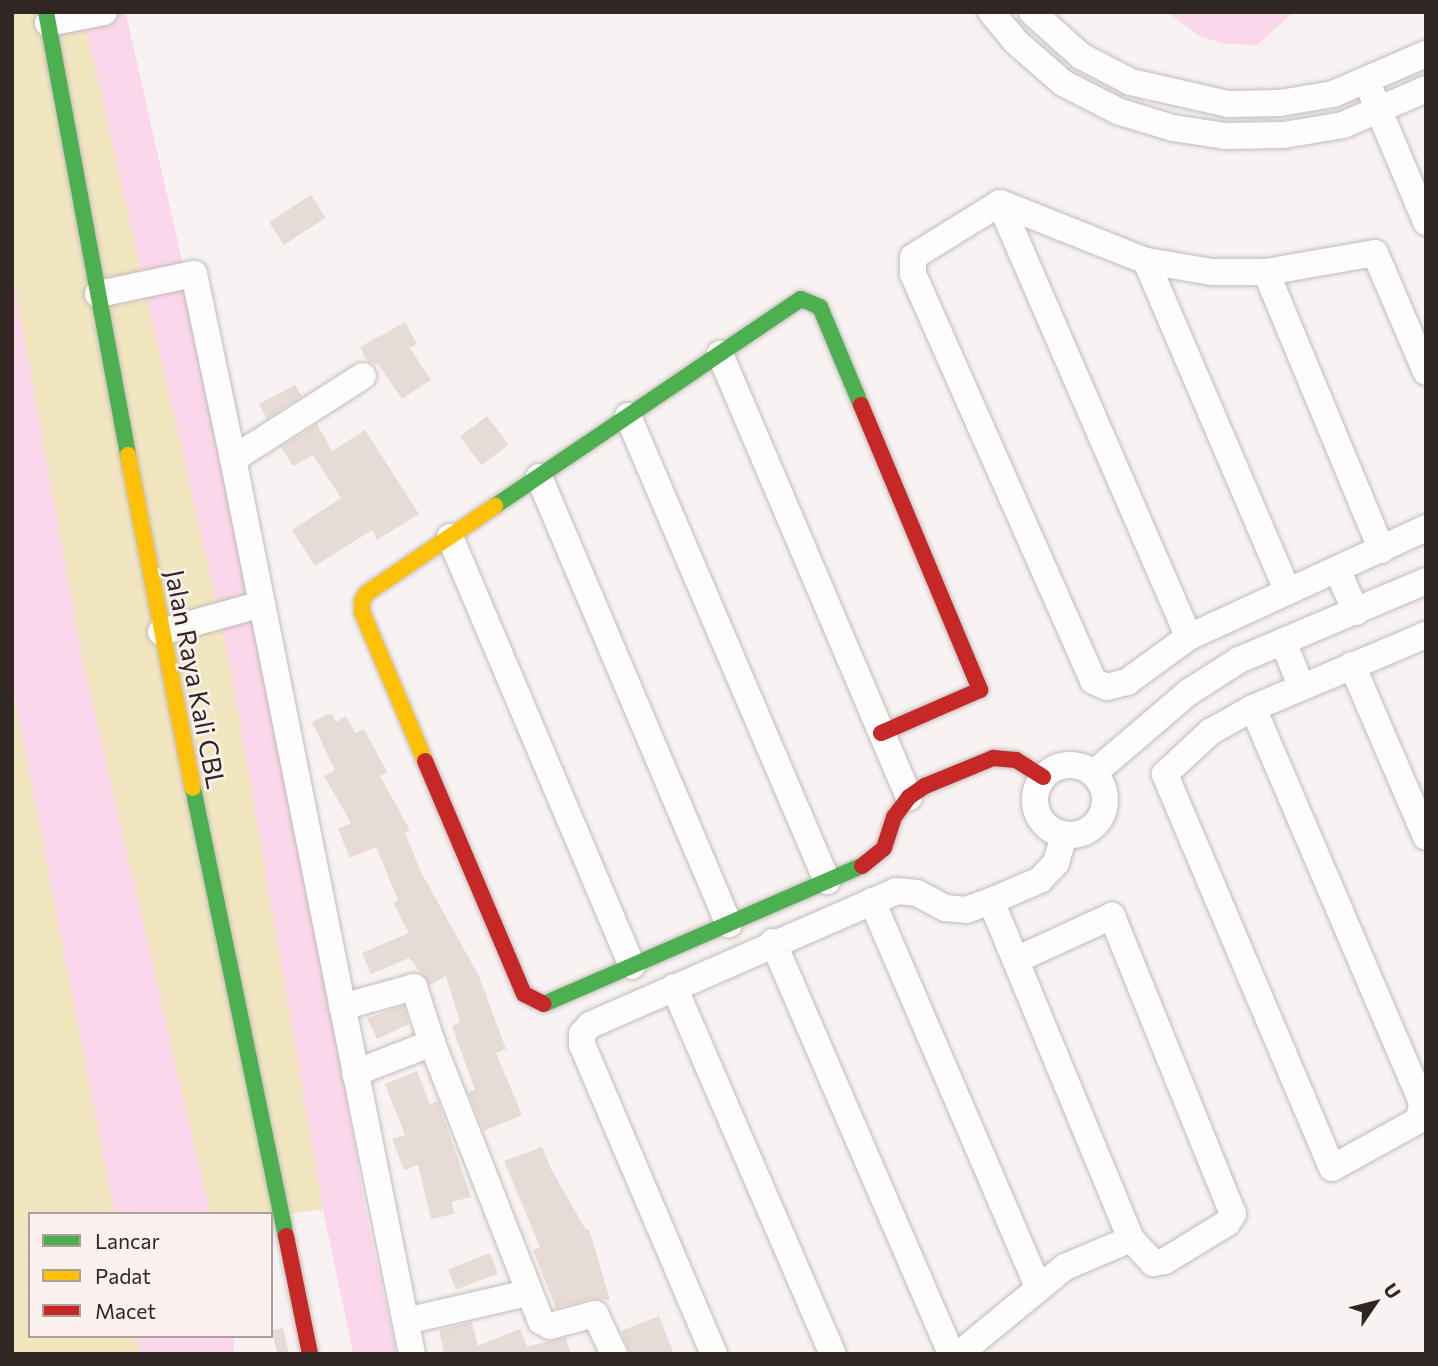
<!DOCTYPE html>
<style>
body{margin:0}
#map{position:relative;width:1438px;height:1366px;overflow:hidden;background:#f8f3f2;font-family:Commissioner,sans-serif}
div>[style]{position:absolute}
.green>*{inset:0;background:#f2e6c0}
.water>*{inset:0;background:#fbd7ec;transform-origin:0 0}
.river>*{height:42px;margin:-21px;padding:0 21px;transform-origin:21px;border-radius:21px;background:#fbd7ec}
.building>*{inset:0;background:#e6dcd5;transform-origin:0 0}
.roads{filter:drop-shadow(0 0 2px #c2bbb9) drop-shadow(0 0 2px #c2bbb9)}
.street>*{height:26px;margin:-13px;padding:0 13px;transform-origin:13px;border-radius:13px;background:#fefdfd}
.street>.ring{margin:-13px;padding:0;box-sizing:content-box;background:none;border:26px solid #fefdfd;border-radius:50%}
.fast>*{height:16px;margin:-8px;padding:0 8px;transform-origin:8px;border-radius:8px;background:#4caf50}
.slow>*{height:16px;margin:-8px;padding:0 8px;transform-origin:8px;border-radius:8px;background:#ffc107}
.jam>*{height:16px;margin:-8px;padding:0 8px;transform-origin:8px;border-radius:8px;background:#c62828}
span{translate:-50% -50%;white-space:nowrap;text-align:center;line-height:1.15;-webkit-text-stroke:5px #fcf1ee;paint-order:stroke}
.street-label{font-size:26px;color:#302623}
.frame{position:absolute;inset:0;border:14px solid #302623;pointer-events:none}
.legend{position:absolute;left:28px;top:1212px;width:245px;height:126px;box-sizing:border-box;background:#fcf1ee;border:2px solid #aaa09d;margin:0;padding:9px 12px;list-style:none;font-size:21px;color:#302623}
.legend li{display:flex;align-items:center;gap:14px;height:35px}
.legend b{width:35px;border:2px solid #aaa09d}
.north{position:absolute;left:1340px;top:1268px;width:70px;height:70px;-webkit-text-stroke:5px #fcf1ee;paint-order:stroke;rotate:55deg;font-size:19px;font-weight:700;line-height:28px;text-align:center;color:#302623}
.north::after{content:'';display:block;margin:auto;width:24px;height:32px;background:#302623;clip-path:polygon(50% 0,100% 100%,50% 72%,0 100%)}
</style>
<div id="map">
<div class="green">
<div style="clip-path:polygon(12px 12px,105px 12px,343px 1206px,271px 1217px,210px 1214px,84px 667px,12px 271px)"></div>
<div style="clip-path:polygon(12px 684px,115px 1214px,30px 1214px,30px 1336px,139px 1336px,143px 1354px,12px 1354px)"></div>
</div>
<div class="water">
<div style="clip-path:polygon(1167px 12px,1294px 12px,1257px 45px,1225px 44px,1199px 36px)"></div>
<div style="clip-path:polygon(12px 271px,84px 667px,210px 1214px,115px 1214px,12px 684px)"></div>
<div style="left:139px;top:1336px;width:95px;height:18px"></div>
</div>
<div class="river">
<div style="left:104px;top:12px;width:655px;rotate:77.22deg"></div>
<div style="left:249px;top:651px;width:570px;rotate:80.31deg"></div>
<div style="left:345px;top:1213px;width:144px;rotate:78deg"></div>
</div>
<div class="building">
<div style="left:311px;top:195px;width:27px;height:50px;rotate:57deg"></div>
<div style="clip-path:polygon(405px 322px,417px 344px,410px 348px,431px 380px,402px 399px,379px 365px,367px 361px,360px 347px)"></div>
<div style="clip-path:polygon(295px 385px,302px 396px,267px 419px,259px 404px)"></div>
<div style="left:487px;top:416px;width:36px;height:34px;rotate:53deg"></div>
<div style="clip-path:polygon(317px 424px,332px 451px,365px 430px,419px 514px,377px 540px,372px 530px,315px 566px,292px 530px,341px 498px,313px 455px,293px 466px,281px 447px)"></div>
<div style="clip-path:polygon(331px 713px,336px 722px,346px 716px,355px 733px,364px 729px,387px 772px,380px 776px,410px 830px,405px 833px,421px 872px,479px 976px,506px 1049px,496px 1053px,522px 1115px,484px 1131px,468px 1092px,475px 1090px,452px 1026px,460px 1022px,446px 976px,430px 985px,409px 958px,371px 974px,362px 953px,409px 933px,393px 903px,398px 900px,376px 847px,350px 858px,338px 829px,351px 823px,324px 776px,335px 770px,312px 722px)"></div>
<div style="clip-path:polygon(404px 1006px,409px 1024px,377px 1039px,367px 1018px)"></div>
<div style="clip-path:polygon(417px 1071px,430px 1104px,438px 1101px,471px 1197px,452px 1202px,454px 1214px,431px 1219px,418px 1165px,404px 1170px,392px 1139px,405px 1135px,385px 1084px)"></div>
<div style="clip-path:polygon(542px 1147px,551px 1169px,586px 1230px,589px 1229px,610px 1300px,591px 1299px,556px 1308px,533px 1250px,540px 1247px,504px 1161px)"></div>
<div style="left:490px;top:1253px;width:22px;height:45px;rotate:69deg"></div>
<div style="clip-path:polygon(659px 1316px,674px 1354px,630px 1354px,621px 1331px)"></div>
<div style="clip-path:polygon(472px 1322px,478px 1346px,520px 1329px,527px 1346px,566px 1338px,571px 1354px,444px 1354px,439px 1330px)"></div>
<div style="clip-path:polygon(283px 1328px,289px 1354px,277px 1354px,272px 1330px)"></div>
</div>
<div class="roads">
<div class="street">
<div style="left:991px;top:12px;width:38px;rotate:50deg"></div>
<div style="left:1015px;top:41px;width:64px;rotate:41.2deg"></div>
<div style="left:1063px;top:83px;width:64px;rotate:27deg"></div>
<div style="left:1120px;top:112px;width:55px;rotate:16.8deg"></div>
<div style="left:1173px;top:128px;width:53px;rotate:8.7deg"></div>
<div style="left:1225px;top:136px;width:59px;rotate:-1deg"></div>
<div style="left:1284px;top:135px;width:60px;rotate:-9.6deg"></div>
<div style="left:1343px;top:125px;width:90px;rotate:-23.4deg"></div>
<div style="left:1032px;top:12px;width:66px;rotate:41.9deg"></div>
<div style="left:1081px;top:56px;width:56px;rotate:27.5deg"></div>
<div style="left:1131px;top:82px;width:99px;rotate:12.8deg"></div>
<div style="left:1228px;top:104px;width:52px;rotate:-1.1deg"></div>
<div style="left:1280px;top:103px;width:54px;rotate:-9.6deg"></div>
<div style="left:1333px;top:94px;width:101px;rotate:-23.3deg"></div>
<div style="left:48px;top:23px;width:57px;rotate:-11.1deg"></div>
<div style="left:1372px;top:94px;width:139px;rotate:67.1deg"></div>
<div style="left:1000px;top:203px;width:473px;rotate:66.5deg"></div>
<div style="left:1146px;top:261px;width:356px;rotate:66.8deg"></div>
<div style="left:1266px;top:272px;width:301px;rotate:67.4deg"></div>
<div style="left:98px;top:294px;width:98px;rotate:-11.8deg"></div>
<div style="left:194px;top:274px;width:189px;rotate:78.1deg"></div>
<div style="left:720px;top:354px;width:482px;rotate:66.9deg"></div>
<div style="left:1426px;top:372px;width:129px;rotate:-113.2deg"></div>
<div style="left:1375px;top:253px;width:111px;rotate:170.1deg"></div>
<div style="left:1266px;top:272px;width:54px;rotate:180deg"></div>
<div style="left:1212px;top:272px;width:67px;rotate:-170.5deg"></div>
<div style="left:1146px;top:261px;width:157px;rotate:-158.3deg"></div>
<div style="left:1000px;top:203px;width:102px;rotate:148.2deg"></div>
<div style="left:913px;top:257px;width:17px;rotate:90deg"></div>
<div style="left:913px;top:274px;width:445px;rotate:66.1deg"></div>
<div style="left:1093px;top:681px;width:15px;rotate:23deg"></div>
<div style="left:1107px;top:687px;width:21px;rotate:-14deg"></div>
<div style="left:1127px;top:682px;width:77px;rotate:-36deg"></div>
<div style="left:1189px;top:637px;width:261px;rotate:-24.7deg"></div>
<div style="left:628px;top:416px;width:506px;rotate:66.83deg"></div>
<div style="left:539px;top:477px;width:486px;rotate:67deg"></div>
<div style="left:450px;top:537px;width:466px;rotate:67deg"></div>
<div style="left:1337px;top:569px;width:47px;rotate:66.2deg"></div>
<div style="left:262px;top:604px;width:148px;rotate:-101.3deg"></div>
<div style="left:233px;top:459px;width:154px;rotate:-32.6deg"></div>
<div style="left:161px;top:632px;width:105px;rotate:-15.5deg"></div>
<div style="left:262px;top:604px;width:765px;rotate:78.69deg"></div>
<div style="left:1283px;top:641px;width:48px;rotate:68.2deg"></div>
<div style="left:1352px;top:665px;width:187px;rotate:66.7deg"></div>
<div style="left:1253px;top:708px;width:430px;rotate:66.8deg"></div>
<div style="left:1422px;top:1103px;width:17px;rotate:100deg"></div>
<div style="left:1419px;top:1120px;width:99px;rotate:151.1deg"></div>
<div style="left:1332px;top:1168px;width:428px;rotate:-113deg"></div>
<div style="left:1165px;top:774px;width:62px;rotate:-43deg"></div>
<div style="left:1210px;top:732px;width:49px;rotate:-29.2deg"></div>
<div style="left:1253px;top:708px;width:188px;rotate:-22.9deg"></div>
<div class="ring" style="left:1035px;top:765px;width:44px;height:44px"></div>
<div style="left:1094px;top:773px;width:125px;rotate:-40.5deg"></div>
<div style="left:1189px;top:692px;width:59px;rotate:-32.6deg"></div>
<div style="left:1239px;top:660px;width:203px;rotate:-22.9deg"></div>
<div style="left:872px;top:901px;width:419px;rotate:66.7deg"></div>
<div style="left:991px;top:901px;width:366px;rotate:67.5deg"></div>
<div style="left:773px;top:942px;width:449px;rotate:66.6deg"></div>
<div style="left:674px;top:987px;width:400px;rotate:66.6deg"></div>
<div style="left:342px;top:1007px;width:75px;rotate:-15.5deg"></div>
<div style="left:414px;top:987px;width:59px;rotate:72.2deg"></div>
<div style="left:355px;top:1073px;width:83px;rotate:-21.3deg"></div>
<div style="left:432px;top:1043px;width:299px;rotate:68.6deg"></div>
<div style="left:541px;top:1321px;width:10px;rotate:29deg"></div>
<div style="left:550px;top:1326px;width:47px;rotate:-14.9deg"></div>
<div style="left:595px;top:1314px;width:44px;rotate:64.6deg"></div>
<div style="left:406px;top:1321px;width:124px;rotate:-13deg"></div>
<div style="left:714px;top:1354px;width:336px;rotate:-113.1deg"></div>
<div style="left:582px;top:1045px;width:11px;rotate:-90deg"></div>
<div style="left:582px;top:1034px;width:12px;rotate:-48deg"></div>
<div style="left:590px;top:1025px;width:334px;rotate:-23.6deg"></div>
<div style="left:896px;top:891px;width:21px;rotate:5deg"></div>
<div style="left:917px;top:893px;width:32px;rotate:28deg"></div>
<div style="left:945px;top:908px;width:21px;rotate:5deg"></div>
<div style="left:966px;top:910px;width:27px;rotate:-20deg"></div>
<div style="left:991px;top:901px;width:53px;rotate:-23.2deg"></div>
<div style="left:1040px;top:880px;width:23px;rotate:-47deg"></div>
<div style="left:1056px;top:863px;width:29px;rotate:-74deg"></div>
<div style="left:959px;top:1354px;width:137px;rotate:-39.4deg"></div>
<div style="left:1065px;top:1267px;width:72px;rotate:-23deg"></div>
<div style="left:1131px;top:1239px;width:33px;rotate:47deg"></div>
<div style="left:1153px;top:1263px;width:12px;rotate:-9deg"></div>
<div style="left:1165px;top:1261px;width:73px;rotate:-31.5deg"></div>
<div style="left:1227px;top:1223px;width:11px;rotate:-56deg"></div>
<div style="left:1233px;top:1214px;width:322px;rotate:-112.1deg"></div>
<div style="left:1112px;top:916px;width:106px;rotate:155.4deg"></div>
</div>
<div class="fast">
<div style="left:46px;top:12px;width:451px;rotate:79.5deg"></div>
<div style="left:495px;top:506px;width:369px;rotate:-34.1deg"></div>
<div style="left:801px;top:299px;width:21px;rotate:23deg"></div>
<div style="left:820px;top:307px;width:106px;rotate:67.3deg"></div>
<div style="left:193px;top:788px;width:458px;rotate:78.3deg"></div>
<div style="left:544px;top:1004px;width:347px;rotate:-23.5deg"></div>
</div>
<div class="slow">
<div style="left:128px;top:455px;width:339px;rotate:79deg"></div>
<div style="left:425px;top:761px;width:162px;rotate:-112.9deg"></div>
<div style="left:362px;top:612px;width:11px;rotate:-90deg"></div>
<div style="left:362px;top:601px;width:9px;rotate:-58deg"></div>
<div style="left:367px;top:593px;width:155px;rotate:-34.2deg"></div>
</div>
<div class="jam">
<div style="left:861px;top:405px;width:309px;rotate:67.3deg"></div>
<div style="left:980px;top:690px;width:108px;rotate:156.5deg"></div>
<div style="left:425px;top:761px;width:253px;rotate:67deg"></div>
<div style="left:524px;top:994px;width:22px;rotate:27deg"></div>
<div style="left:862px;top:866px;width:28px;rotate:-39deg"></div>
<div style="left:884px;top:848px;width:33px;rotate:-72deg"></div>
<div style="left:894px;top:817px;width:25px;rotate:-53deg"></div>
<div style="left:909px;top:797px;width:19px;rotate:-35deg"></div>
<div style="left:925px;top:786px;width:74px;rotate:-22.4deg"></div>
<div style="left:993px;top:758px;width:23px;rotate:5deg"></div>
<div style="left:1016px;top:760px;width:32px;rotate:32deg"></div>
<div style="left:286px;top:1236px;width:120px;rotate:78.5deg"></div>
</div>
</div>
<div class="street-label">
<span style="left:196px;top:679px;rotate:79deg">Jalan Raya Kali CBL</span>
</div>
<div class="frame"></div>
<ul class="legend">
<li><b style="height:9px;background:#4caf50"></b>Lancar</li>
<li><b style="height:9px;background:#ffc107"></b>Padat</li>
<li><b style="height:9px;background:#c62828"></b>Macet</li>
</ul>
<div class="north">U</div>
</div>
